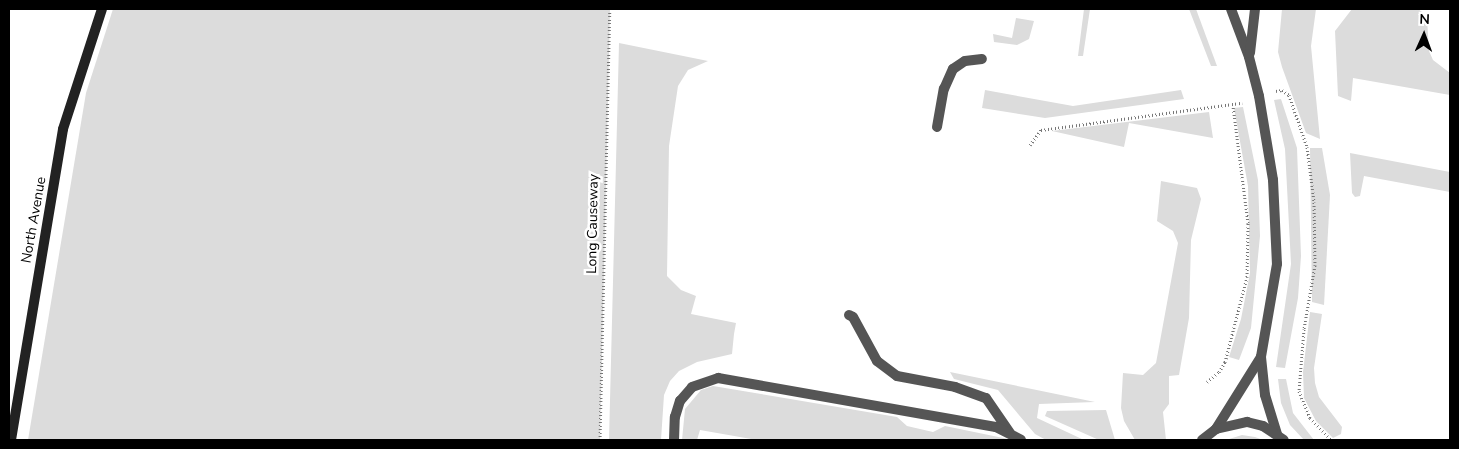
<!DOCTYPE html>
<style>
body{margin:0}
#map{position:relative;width:1459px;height:449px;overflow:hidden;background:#fff;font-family:"Nunito Sans",sans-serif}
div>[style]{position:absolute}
.green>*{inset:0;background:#dcdcdc}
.path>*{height:3px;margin-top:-1.5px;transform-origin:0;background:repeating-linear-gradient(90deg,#777 0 1px,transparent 0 3.5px)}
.lane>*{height:10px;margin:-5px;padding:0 5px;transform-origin:5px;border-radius:5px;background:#555}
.street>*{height:10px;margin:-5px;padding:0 5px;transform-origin:5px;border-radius:5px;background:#555}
.secondary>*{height:10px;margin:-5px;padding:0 5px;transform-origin:5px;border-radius:5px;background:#222}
span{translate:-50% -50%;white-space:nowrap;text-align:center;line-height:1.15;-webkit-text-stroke:5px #fff;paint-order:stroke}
.street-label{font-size:14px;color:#000}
.frame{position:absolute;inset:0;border:10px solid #000;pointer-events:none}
.north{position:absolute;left:1399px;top:10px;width:50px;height:50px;-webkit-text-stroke:4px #fff;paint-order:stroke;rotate:2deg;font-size:14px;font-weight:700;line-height:20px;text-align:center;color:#000}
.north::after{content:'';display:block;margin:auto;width:18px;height:22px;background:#000;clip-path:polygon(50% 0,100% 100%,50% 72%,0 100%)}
</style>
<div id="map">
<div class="green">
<div style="clip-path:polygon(113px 9px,610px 9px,600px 440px,28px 440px,86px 93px)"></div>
<div style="clip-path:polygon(1084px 9px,1090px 9px,1083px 56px,1078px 56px)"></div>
<div style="clip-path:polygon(1189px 9px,1196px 9px,1217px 66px,1211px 66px)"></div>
<div style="clip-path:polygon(1282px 9px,1316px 9px,1311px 46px,1320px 139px,1306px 133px,1282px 67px,1278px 52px)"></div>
<div style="clip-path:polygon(1352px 9px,1418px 9px,1422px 12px,1427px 18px,1429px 51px,1433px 60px,1450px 73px,1450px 95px,1353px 78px,1351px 101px,1338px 96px,1335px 31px)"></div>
<div style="clip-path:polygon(1016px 18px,1034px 21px,1029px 39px,1017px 45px,994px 42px,993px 34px,1012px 38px)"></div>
<div style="clip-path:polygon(619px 43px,708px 61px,688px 70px,678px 86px,669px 146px,667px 276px,681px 290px,696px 296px,691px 314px,736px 323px,734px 334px,732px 354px,697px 362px,679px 371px,670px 381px,664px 395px,661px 440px,609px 440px)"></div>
<div style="clip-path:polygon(985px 90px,1073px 106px,1181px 90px,1184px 99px,1045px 118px,982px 108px)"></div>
<div style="clip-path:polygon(1281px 99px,1297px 148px,1301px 256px,1298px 298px,1285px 368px,1276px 367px,1291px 264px,1285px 149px,1274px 100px)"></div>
<div style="clip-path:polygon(1243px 107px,1258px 180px,1260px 236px,1251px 328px,1239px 360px,1229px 357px,1241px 319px,1250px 273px,1248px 186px,1234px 108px)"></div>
<div style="clip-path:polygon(1209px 112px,1213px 138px,1129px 123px,1124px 147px,1052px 131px)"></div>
<div style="clip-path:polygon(1310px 148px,1322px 148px,1330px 195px,1324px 305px,1312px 302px)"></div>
<div style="clip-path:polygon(1350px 153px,1450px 172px,1450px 192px,1364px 176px,1360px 196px,1355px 197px,1352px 193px)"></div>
<div style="clip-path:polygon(1161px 181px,1197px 188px,1201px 199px,1191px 240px,1189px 318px,1179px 375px,1169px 376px,1169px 404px,1163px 412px,1166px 440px,1135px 440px,1124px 421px,1121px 408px,1123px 373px,1143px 375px,1156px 363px,1178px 243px,1173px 231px,1157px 221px)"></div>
<div style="clip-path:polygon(1310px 312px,1322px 314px,1314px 368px,1315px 383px,1319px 397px,1342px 427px,1341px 434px,1333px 438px,1316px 421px,1304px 398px,1303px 372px)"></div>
<div style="clip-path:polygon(950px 372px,1095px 402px,1039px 404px,1037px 418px,1084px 440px,1046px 440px,1035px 434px,998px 390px,954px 379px)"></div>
<div style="clip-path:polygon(1278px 379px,1286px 379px,1293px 413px,1314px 440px,1304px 440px,1290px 425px,1281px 403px)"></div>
<div style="clip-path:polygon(713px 386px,897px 417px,907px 426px,933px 432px,945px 426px,1013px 440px,757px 440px,700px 430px,697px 440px,682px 440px,685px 409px,701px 390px)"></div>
<div style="clip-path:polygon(1106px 410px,1115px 440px,1099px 440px,1045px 416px,1047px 411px)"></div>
<div style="clip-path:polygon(1242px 435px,1255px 437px,1263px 440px,1226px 440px)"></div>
</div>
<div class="path">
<div style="left:1276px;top:91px;width:6px;rotate:-9deg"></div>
<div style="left:1282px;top:90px;width:9px;rotate:36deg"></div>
<div style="left:1289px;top:95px;width:55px;rotate:70.9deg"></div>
<div style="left:1307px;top:147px;width:55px;rotate:82.7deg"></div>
<div style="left:1314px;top:202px;width:63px;rotate:89.1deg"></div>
<div style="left:1315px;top:265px;width:65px;rotate:99.8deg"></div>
<div style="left:1304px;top:329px;width:62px;rotate:94.6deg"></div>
<div style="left:1299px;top:391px;width:29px;rotate:68deg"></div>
<div style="left:1310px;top:418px;width:30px;rotate:46deg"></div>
<div style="left:1030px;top:145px;width:19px;rotate:-54deg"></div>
<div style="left:1041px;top:130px;width:203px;rotate:-7.7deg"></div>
<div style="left:1207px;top:382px;width:16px;rotate:-40deg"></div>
<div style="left:1219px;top:372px;width:12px;rotate:-59deg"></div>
<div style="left:1225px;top:362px;width:88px;rotate:-75.5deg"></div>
<div style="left:1247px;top:277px;width:54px;rotate:-88.9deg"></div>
<div style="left:1248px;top:223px;width:118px;rotate:-97.3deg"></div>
<div style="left:600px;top:440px;width:431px;rotate:-88.7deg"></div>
</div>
<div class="lane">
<div style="left:937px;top:127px;width:39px;rotate:-80deg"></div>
<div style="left:944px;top:89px;width:22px;rotate:-66deg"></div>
<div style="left:953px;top:69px;width:14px;rotate:-34deg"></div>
<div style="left:965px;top:61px;width:17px;rotate:-7deg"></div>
<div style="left:849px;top:315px;width:4px;rotate:27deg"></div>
<div style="left:853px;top:317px;width:50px;rotate:61.4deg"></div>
<div style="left:877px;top:361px;width:25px;rotate:37deg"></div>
<div style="left:897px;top:376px;width:59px;rotate:10.7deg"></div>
<div style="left:955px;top:387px;width:33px;rotate:20deg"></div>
<div style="left:986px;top:398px;width:42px;rotate:55.6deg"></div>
<div style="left:674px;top:440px;width:23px;rotate:-88deg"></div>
<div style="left:675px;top:417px;width:17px;rotate:-73deg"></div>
<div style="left:680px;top:401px;width:18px;rotate:-49deg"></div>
<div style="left:692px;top:387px;width:28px;rotate:-19deg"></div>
<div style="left:718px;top:378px;width:282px;rotate:10deg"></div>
<div style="left:996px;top:427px;width:28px;rotate:27deg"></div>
</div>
<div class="street">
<div style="left:1231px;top:9px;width:51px;rotate:69.4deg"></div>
<div style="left:1249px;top:57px;width:40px;rotate:75.6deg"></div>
<div style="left:1259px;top:96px;width:85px;rotate:80.5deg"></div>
<div style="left:1273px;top:180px;width:84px;rotate:87.3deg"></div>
<div style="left:1277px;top:264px;width:94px;rotate:99.8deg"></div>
<div style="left:1261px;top:357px;width:38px;rotate:84deg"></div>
<div style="left:1265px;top:395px;width:41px;rotate:72.9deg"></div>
<div style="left:1250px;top:53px;width:44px;rotate:-83.5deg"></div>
<div style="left:1216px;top:429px;width:85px;rotate:-58deg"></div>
<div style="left:1202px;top:440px;width:18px;rotate:-38deg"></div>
<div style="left:1216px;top:429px;width:32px;rotate:-13deg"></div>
<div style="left:1247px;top:422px;width:16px;rotate:14deg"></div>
<div style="left:1263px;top:426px;width:25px;rotate:34deg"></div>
</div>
<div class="secondary">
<div style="left:11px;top:440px;width:315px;rotate:-80.5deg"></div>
<div style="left:63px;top:129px;width:126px;rotate:-72deg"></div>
</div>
<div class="street-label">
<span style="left:34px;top:220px;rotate:-80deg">North Avenue</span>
<span style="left:593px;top:224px;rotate:-89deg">Long Causeway</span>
</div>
<div class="frame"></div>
<div class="north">N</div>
</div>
